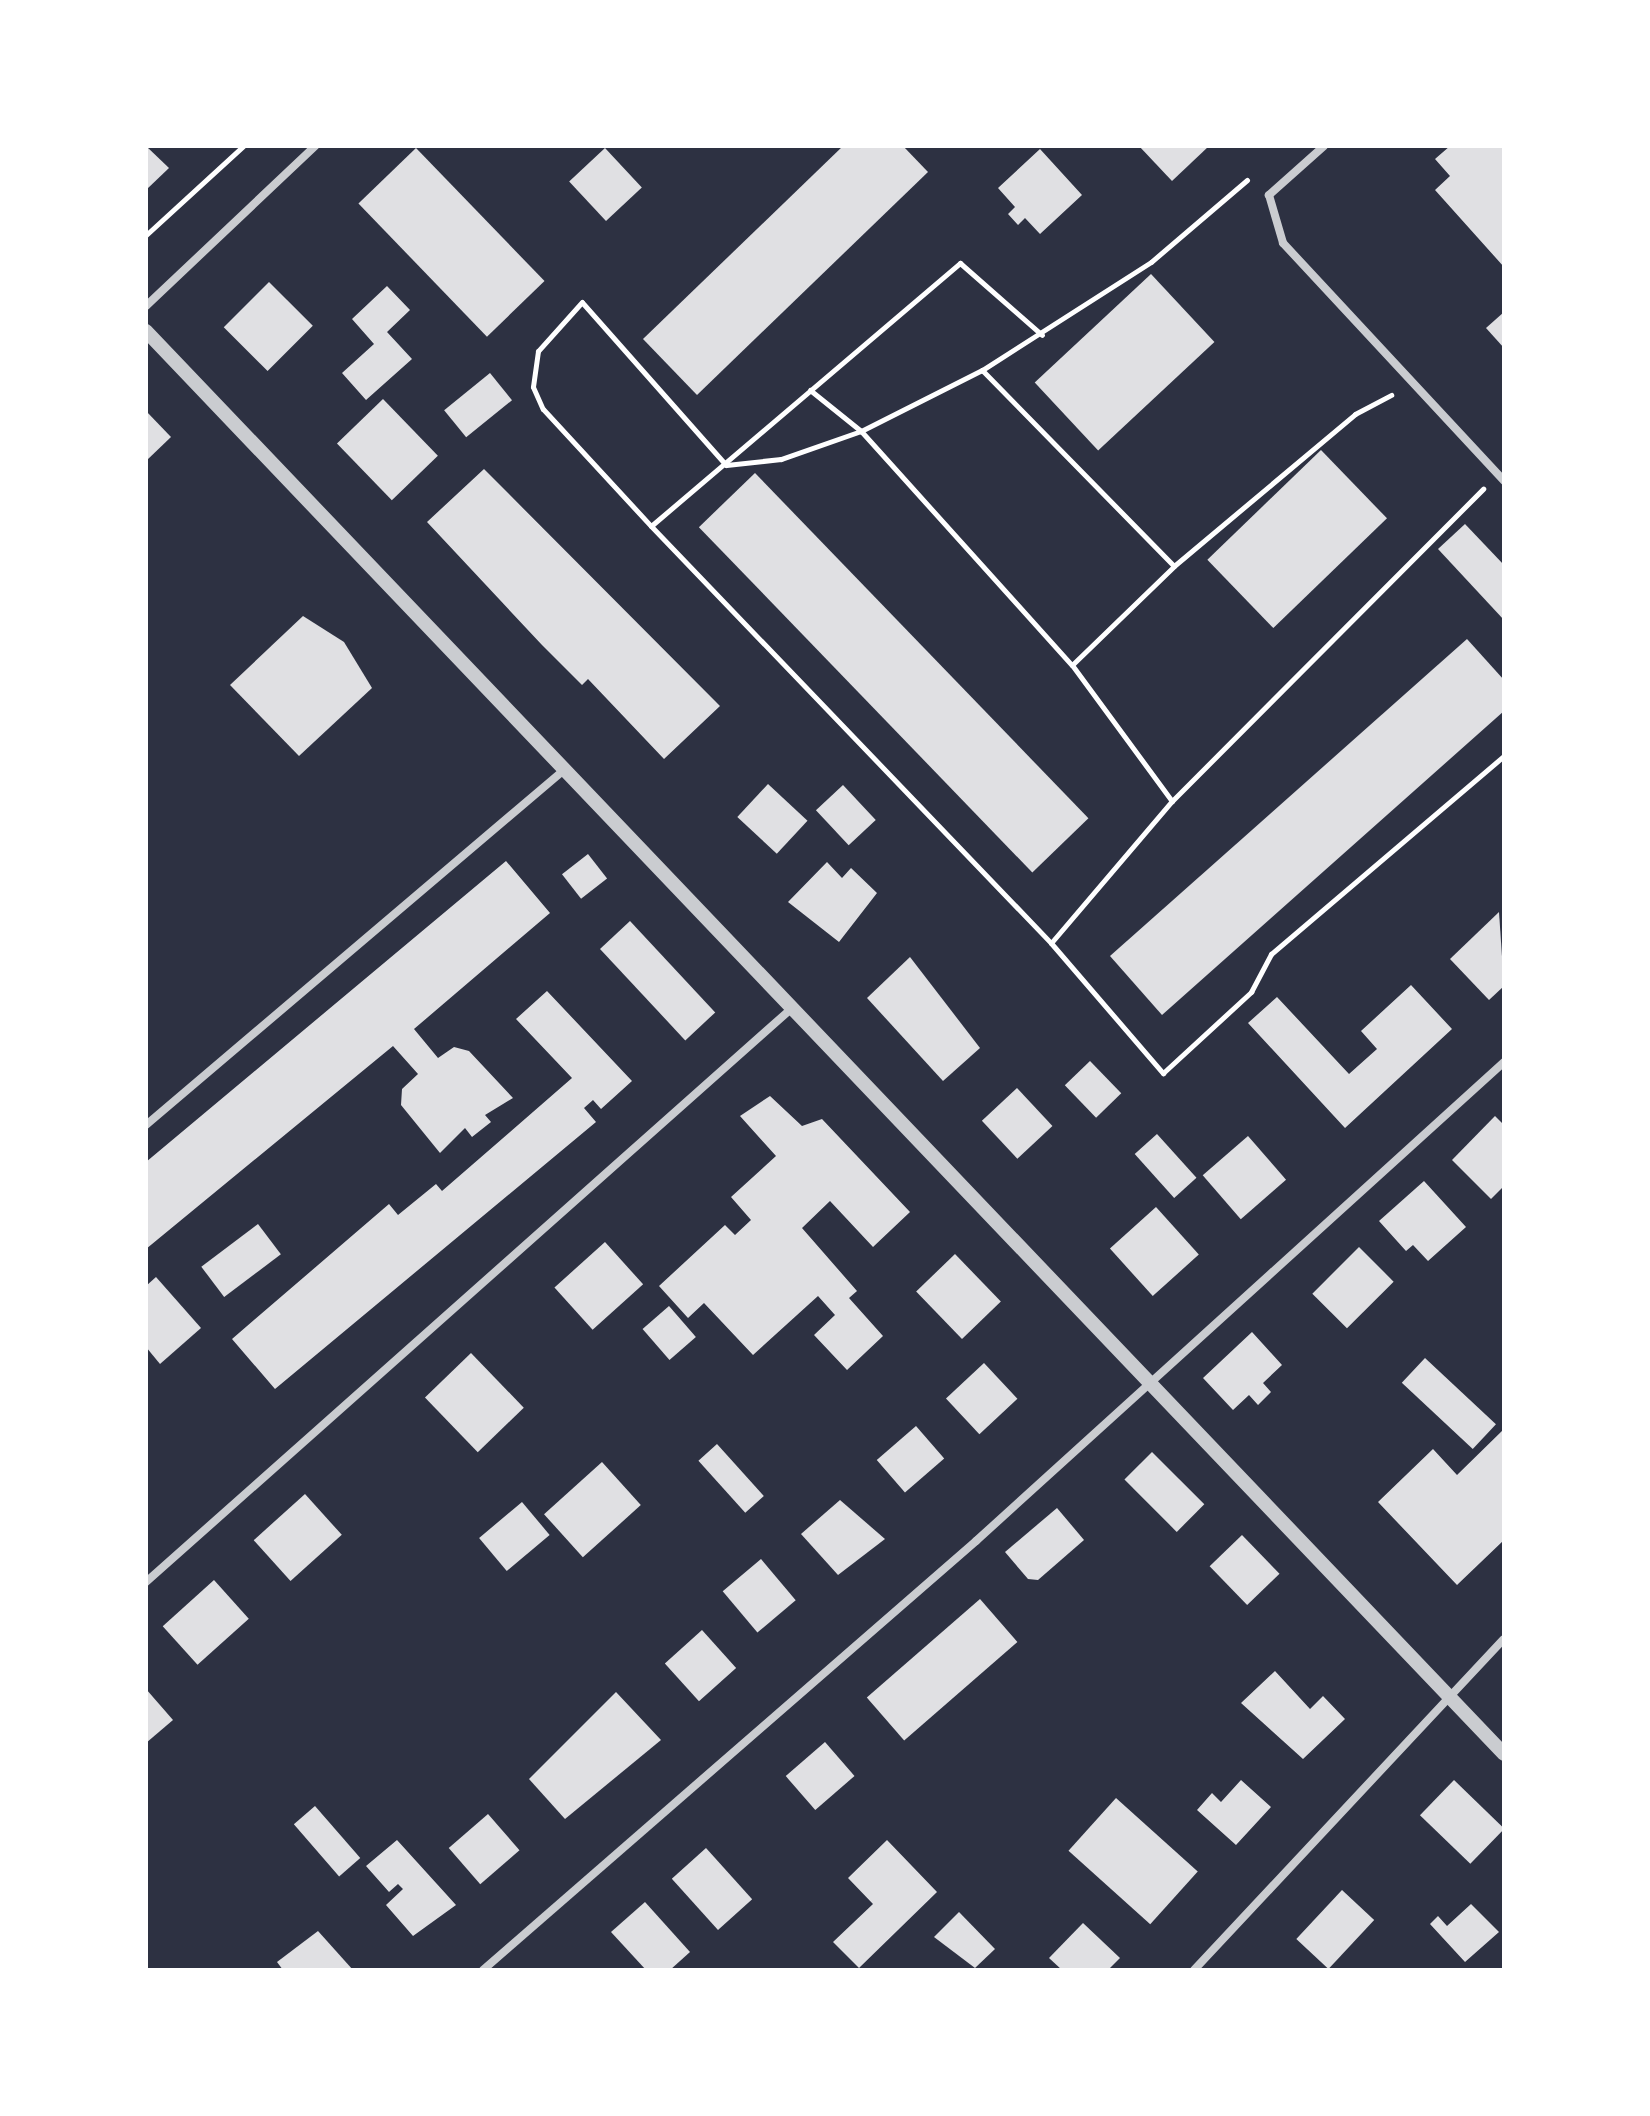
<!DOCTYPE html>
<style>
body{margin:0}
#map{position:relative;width:1650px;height:2116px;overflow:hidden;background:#2d3142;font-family:Quicksand,sans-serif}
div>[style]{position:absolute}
.building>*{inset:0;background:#e0e0e3;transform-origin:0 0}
.path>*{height:5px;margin:-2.5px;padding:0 2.5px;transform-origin:2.5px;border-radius:2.5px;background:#fff}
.minor>*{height:8px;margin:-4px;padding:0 4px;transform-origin:4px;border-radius:4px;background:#caccd0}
.tertiary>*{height:14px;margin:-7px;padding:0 7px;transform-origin:7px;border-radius:7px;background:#caccd0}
span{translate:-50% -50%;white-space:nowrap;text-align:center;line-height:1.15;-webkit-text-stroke:7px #fff;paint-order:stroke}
.frame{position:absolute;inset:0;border:148px solid #fff;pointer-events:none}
</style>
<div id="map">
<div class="building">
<div style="clip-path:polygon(146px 146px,169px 168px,146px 190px)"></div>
<div style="clip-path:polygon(843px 146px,903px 146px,928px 172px,697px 395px,643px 339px)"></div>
<div style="clip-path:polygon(1139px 146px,1209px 146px,1172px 181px)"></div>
<div style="clip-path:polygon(1450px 146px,1504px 146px,1504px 267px,1435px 190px,1450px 176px,1435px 159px)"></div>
<div style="left:416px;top:148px;width:185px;height:80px;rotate:46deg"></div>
<div style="left:605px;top:148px;width:54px;height:49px;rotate:47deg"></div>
<div style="clip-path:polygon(1040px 149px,1082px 195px,1040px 234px,1025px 218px,1018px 225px,1008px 214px,1015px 207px,998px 188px)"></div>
<div style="left:1151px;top:274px;width:93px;height:159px;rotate:47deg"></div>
<div style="left:269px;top:282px;width:62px;height:64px;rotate:45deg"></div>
<div style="clip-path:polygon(387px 286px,410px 310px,387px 332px,412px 359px,366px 400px,342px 373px,374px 344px,352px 319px)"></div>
<div style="clip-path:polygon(1504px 312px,1504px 348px,1486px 328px)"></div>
<div style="left:490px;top:373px;width:35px;height:59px;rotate:51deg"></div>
<div style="left:383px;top:399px;width:79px;height:64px;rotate:46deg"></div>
<div style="clip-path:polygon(146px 411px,171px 437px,146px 461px)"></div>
<div style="left:1321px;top:450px;width:95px;height:158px;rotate:46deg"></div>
<div style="clip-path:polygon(484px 469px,720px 706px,664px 759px,588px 679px,582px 685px,542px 645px,427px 522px)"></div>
<div style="left:755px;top:473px;width:480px;height:78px;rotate:46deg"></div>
<div style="clip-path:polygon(1465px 524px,1504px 565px,1504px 620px,1438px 549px)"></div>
<div style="clip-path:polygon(303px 616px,344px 642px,372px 688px,299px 756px,230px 685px)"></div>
<div style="clip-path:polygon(1467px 639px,1504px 680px,1504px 711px,1162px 1015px,1110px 956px)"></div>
<div style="left:768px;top:784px;width:54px;height:45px;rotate:43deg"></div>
<div style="left:843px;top:785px;width:48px;height:37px;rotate:47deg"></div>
<div style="left:588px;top:854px;width:31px;height:33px;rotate:52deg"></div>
<div style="clip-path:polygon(506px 861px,550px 913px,414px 1029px,438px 1058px,454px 1047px,469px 1051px,513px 1098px,485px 1115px,491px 1122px,472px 1137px,465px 1128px,440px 1153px,401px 1105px,402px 1089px,418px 1074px,393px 1046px,146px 1249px,146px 1162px)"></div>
<div style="clip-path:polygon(827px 862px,842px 878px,851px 868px,877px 893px,839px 942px,788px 902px)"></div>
<div style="clip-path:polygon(1499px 912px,1504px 986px,1489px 1000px,1450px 959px)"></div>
<div style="left:630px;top:921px;width:125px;height:41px;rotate:47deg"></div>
<div style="clip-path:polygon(910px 957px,980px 1048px,943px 1081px,867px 998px)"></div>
<div style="clip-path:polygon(1411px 985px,1452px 1029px,1345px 1128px,1248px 1023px,1277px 997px,1349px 1074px,1377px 1049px,1361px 1031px)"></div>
<div style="clip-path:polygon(547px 991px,632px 1081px,601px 1109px,593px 1100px,584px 1108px,596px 1122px,275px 1389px,232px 1339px,389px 1204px,398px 1215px,436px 1184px,442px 1191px,572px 1078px,516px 1019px)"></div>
<div style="left:1090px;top:1061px;width:45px;height:35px;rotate:46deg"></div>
<div style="left:1017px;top:1088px;width:52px;height:48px;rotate:47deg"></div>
<div style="clip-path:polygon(770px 1096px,802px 1126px,822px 1119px,910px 1212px,873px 1247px,830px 1201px,802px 1228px,857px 1291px,849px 1298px,883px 1336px,847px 1370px,814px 1335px,835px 1315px,818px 1296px,753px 1355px,704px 1303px,688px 1318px,659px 1286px,725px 1225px,735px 1235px,751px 1220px,731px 1197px,776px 1156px,740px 1116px)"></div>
<div style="clip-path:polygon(1495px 1116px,1504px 1125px,1504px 1186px,1491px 1199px,1452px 1160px)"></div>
<div style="left:1157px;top:1134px;width:59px;height:30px;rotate:48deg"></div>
<div style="left:1248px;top:1136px;width:58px;height:60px;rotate:49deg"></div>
<div style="clip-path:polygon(1424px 1181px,1466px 1227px,1428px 1261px,1413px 1245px,1406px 1251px,1379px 1221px)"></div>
<div style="left:1156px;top:1207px;width:64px;height:62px;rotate:48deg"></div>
<div style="left:258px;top:1224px;width:38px;height:71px;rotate:53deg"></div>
<div style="left:605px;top:1242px;width:57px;height:68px;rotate:48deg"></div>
<div style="left:1359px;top:1247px;width:49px;height:66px;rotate:45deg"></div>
<div style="left:955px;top:1254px;width:66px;height:54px;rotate:46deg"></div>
<div style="clip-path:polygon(156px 1277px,201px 1328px,160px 1364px,146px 1347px,146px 1286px)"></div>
<div style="left:669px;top:1306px;width:41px;height:35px;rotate:49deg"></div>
<div style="clip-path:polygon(1252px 1332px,1282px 1365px,1263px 1383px,1271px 1392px,1258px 1405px,1249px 1395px,1233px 1410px,1203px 1378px)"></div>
<div style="left:471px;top:1353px;width:76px;height:64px;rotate:46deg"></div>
<div style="left:1425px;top:1358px;width:97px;height:34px;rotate:43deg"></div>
<div style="left:984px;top:1363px;width:49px;height:52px;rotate:47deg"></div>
<div style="left:916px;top:1426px;width:43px;height:52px;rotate:49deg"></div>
<div style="clip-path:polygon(1504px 1429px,1504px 1540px,1457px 1585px,1378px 1502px,1433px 1449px,1457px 1475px)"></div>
<div style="left:717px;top:1444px;width:70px;height:25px;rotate:48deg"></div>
<div style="left:1152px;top:1452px;width:74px;height:39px;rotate:45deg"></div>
<div style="left:602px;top:1462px;width:58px;height:78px;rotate:48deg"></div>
<div style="left:305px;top:1494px;width:55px;height:69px;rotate:48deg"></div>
<div style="clip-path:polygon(840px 1500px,885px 1539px,838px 1575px,801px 1534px)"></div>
<div style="left:522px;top:1502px;width:43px;height:56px;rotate:50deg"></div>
<div style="clip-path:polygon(1057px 1508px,1084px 1540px,1038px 1580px,1028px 1579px,1005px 1552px)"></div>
<div style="left:1242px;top:1535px;width:54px;height:45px;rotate:46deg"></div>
<div style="left:761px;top:1559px;width:54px;height:50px;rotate:50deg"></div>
<div style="left:214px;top:1580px;width:52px;height:69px;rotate:48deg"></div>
<div style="left:980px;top:1599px;width:57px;height:150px;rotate:49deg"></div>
<div style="left:702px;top:1630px;width:51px;height:50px;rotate:48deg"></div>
<div style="clip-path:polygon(1275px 1671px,1310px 1709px,1323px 1696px,1345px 1719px,1303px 1759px,1241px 1703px)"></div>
<div style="clip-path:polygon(146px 1689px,173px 1720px,146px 1743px)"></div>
<div style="clip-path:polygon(616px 1692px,661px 1740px,565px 1819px,529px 1779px)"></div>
<div style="left:825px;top:1742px;width:45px;height:52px;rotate:49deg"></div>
<div style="clip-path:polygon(1241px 1780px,1271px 1807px,1236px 1845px,1197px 1810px,1212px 1793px,1221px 1802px)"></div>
<div style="left:1454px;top:1780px;width:70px;height:49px;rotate:44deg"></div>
<div style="left:1116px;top:1798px;width:110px;height:71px;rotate:42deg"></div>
<div style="left:315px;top:1806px;width:69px;height:28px;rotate:49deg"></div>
<div style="left:488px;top:1814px;width:48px;height:52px;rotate:49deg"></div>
<div style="clip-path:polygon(397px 1840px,456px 1905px,413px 1936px,386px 1905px,403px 1889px,398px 1884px,389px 1892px,366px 1866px)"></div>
<div style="clip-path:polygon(887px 1840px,937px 1892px,859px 1968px,833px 1942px,873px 1904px,848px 1878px)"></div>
<div style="left:706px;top:1848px;width:69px;height:46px;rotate:48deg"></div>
<div style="left:1342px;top:1890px;width:44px;height:67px;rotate:43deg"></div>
<div style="clip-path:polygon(645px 1902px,690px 1952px,670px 1970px,646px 1970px,611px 1932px)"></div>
<div style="clip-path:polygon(1471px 1904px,1499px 1932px,1465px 1962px,1430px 1924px,1438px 1916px,1447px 1926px)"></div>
<div style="clip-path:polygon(959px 1912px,995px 1949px,975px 1968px,934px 1937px)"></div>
<div style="clip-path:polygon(1083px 1923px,1120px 1958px,1108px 1970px,1062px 1970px,1049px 1958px)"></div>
<div style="clip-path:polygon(318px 1931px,353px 1970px,283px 1970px,277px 1962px)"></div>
</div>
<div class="path">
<div style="left:1247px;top:180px;width:126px;rotate:139.5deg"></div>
<div style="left:1151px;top:262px;width:201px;rotate:147.4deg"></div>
<div style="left:982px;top:370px;width:274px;rotate:45.6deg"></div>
<div style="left:1174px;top:566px;width:236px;rotate:-40deg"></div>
<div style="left:1355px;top:414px;width:41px;rotate:-27.8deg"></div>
<div style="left:146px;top:235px;width:132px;rotate:-42.5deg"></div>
<div style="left:982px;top:370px;width:136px;rotate:153.2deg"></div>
<div style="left:861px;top:431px;width:85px;rotate:160.7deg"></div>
<div style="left:781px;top:459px;width:55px;rotate:173.8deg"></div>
<div style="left:726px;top:465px;width:217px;rotate:-131.5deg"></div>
<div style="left:582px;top:302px;width:66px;rotate:131.9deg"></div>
<div style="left:538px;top:351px;width:36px;rotate:98deg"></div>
<div style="left:533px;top:387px;width:24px;rotate:66deg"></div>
<div style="left:543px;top:409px;width:159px;rotate:47.3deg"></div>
<div style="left:651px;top:526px;width:578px;rotate:46.19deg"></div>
<div style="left:1051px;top:943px;width:172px;rotate:49.3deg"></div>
<div style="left:1163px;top:1073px;width:120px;rotate:-42.6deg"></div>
<div style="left:1251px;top:992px;width:43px;rotate:-62.2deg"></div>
<div style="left:1271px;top:954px;width:306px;rotate:-40.4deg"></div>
<div style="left:810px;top:390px;width:65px;rotate:38.8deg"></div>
<div style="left:861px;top:431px;width:315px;rotate:48deg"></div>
<div style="left:1072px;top:665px;width:169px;rotate:53.7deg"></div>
<div style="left:651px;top:526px;width:406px;rotate:-40.4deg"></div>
<div style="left:960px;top:263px;width:109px;rotate:41.3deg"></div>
<div style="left:1072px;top:665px;width:142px;rotate:-44.1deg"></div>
<div style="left:1051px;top:943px;width:187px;rotate:-49.6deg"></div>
<div style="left:1172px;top:801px;width:441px;rotate:-45.1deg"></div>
</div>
<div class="minor">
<div style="left:1324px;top:146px;width:74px;rotate:138.3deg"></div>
<div style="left:1269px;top:195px;width:50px;rotate:73.7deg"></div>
<div style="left:1283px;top:243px;width:325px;rotate:47.1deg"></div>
<div style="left:146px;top:306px;width:233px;rotate:-43.4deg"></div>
<div style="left:146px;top:1125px;width:548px;rotate:-40.34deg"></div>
<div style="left:146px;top:1582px;width:864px;rotate:-41.62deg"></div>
<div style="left:483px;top:1970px;width:654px;rotate:-41.03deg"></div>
<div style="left:976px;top:1541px;width:713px;rotate:-42.21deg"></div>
<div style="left:1194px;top:1970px;width:453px;rotate:-46.9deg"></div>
</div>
<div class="tertiary">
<div style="left:146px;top:331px;width:1967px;rotate:46.34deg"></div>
</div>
<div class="frame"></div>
</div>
